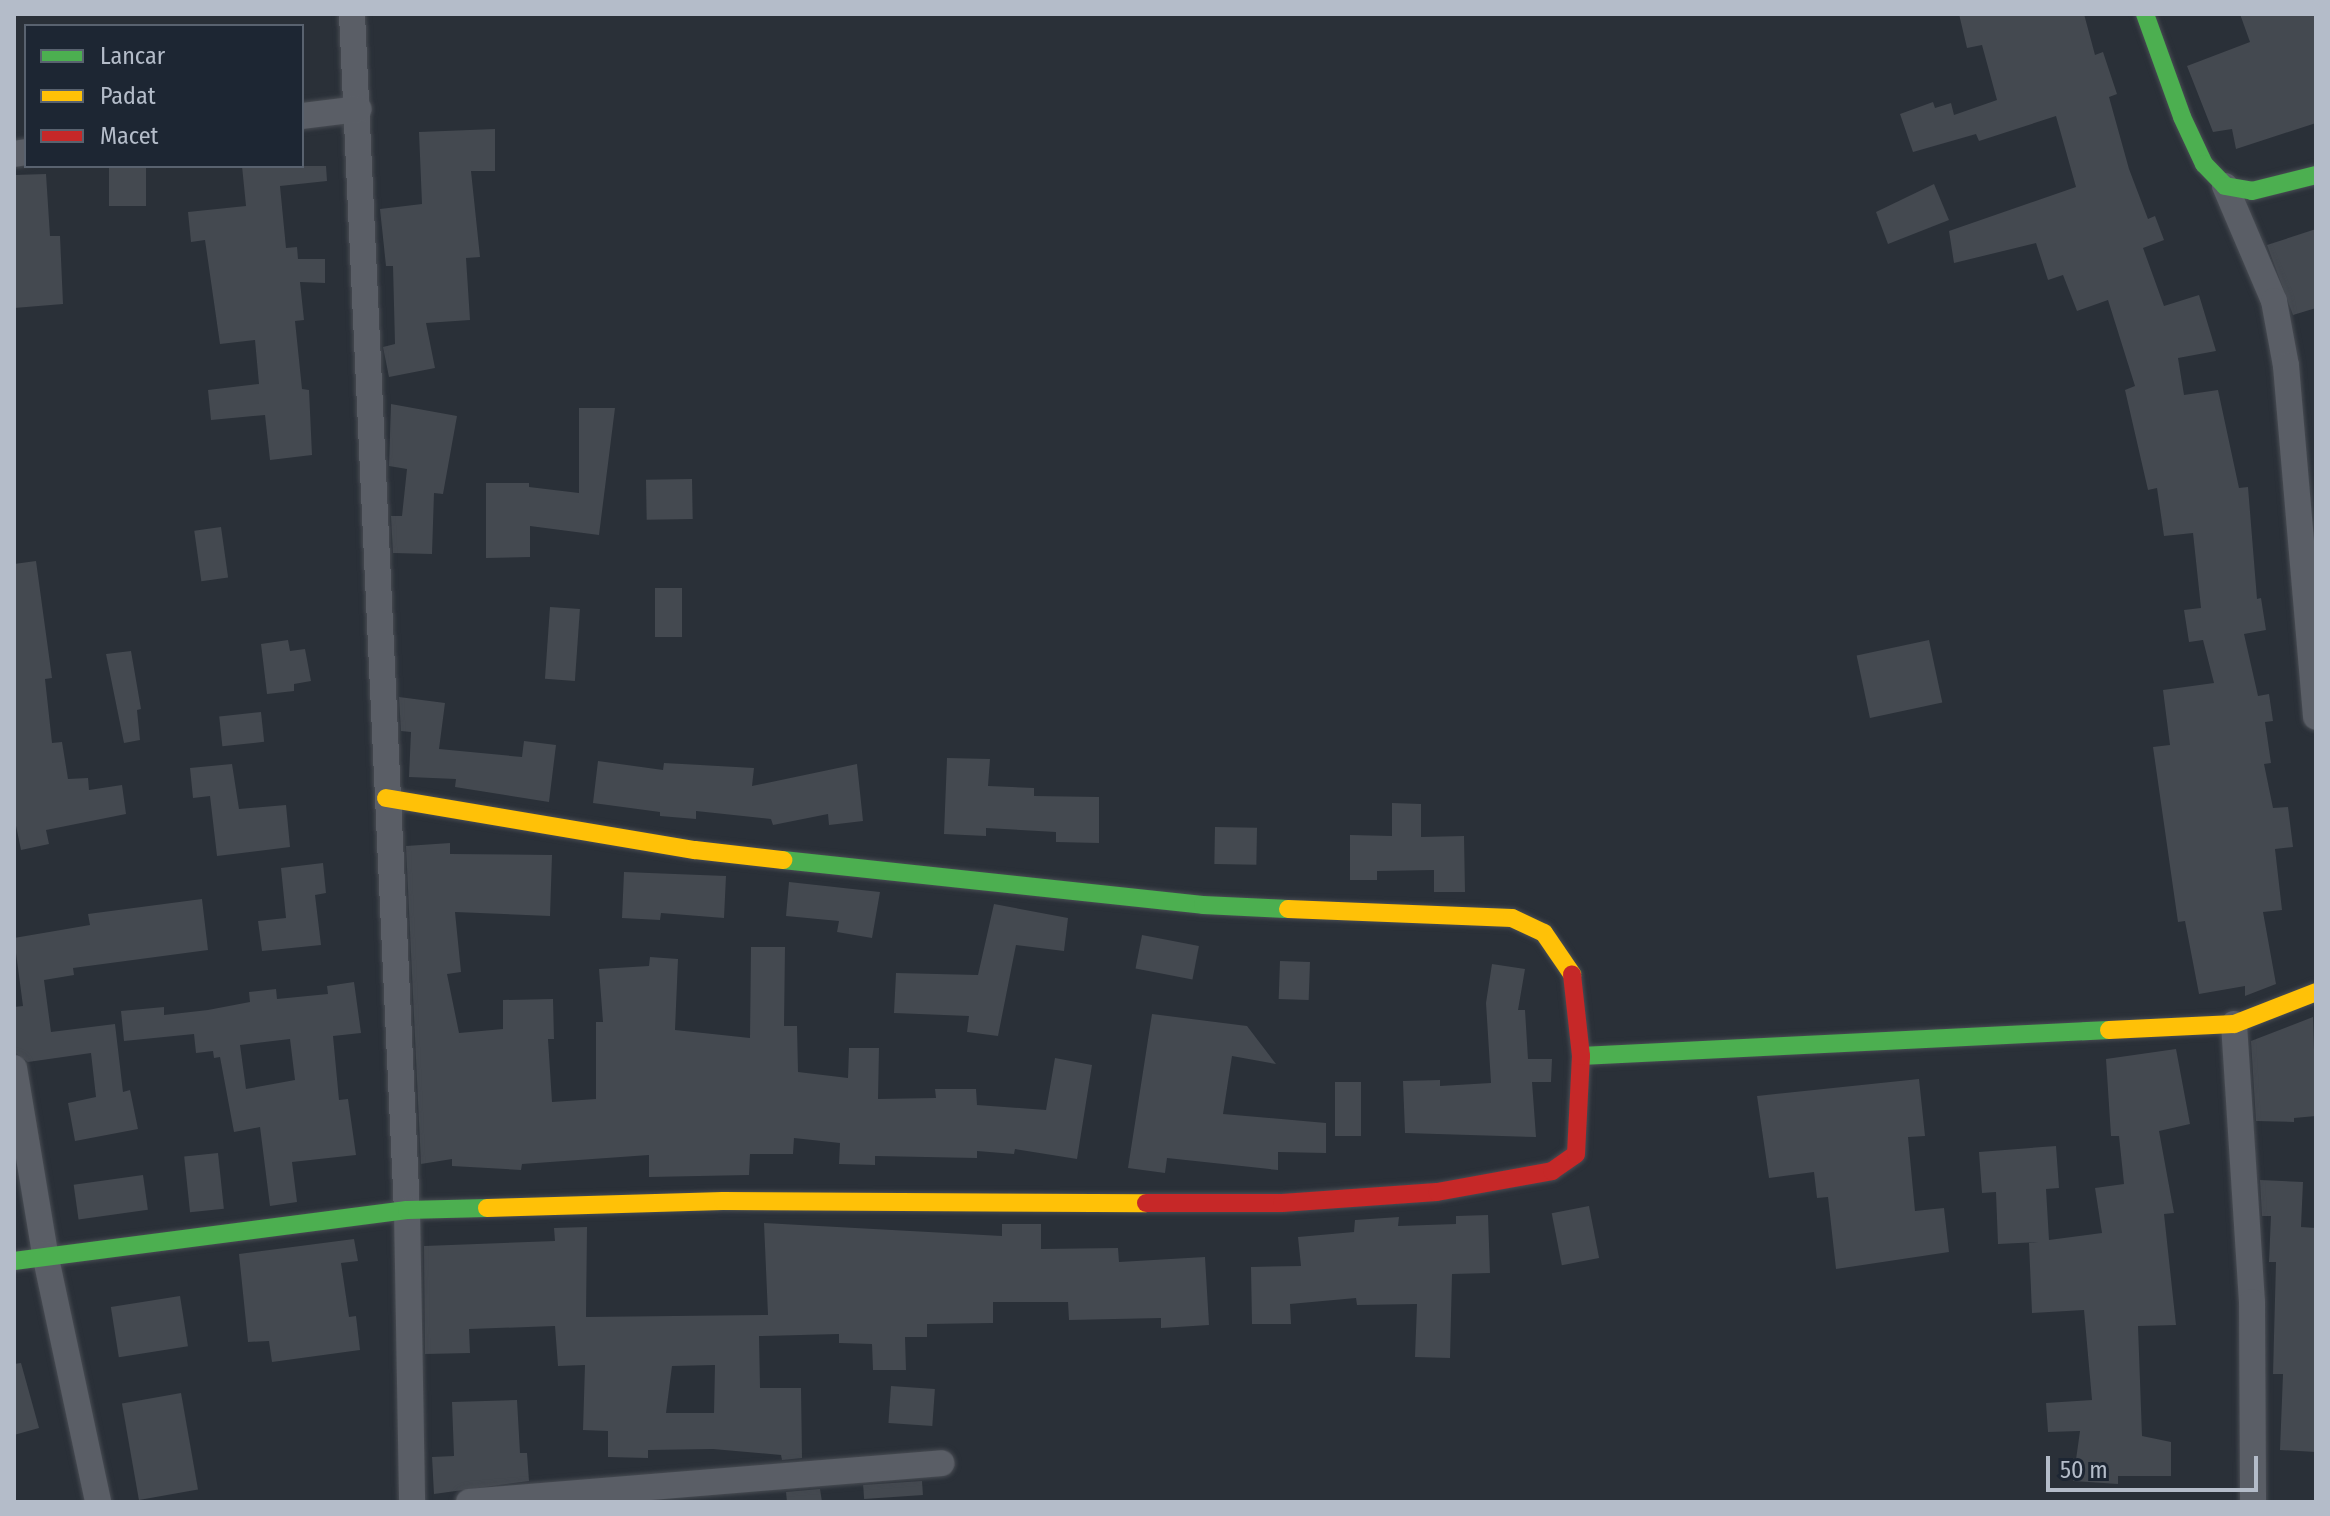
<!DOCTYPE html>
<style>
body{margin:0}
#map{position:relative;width:2330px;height:1516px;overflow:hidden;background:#2a3038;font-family:"Fira Sans Condensed",sans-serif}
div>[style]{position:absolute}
.building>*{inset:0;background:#444950;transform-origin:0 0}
.roads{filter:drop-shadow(0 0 2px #484c53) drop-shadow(0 0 2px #484c53)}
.street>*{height:26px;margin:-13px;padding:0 13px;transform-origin:13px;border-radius:13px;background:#5a5e66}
.fast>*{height:18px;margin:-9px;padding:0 9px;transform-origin:9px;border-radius:9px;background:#4caf50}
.slow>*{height:18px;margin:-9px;padding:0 9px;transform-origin:9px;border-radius:9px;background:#ffc107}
.jam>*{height:18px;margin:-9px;padding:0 9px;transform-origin:9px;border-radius:9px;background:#c62828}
span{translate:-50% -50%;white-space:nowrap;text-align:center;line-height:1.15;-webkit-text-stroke:6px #1d2633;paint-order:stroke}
.frame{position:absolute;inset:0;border:16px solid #b4bcc9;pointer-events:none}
.legend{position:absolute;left:24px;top:24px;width:280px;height:144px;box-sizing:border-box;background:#1d2633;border:2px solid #59626f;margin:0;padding:10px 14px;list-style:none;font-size:24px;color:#b4bcc9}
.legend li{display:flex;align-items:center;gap:16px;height:40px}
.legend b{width:40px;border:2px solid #59626f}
.scale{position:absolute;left:2046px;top:1456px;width:212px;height:36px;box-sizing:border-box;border:4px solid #b4bcc9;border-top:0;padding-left:10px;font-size:24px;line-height:28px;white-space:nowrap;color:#b4bcc9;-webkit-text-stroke:6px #1d2633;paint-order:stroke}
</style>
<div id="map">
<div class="building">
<div style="clip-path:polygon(1959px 14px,2084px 14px,2095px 55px,2103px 52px,2117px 94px,2109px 97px,2129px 169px,2148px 219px,2155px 216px,2164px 240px,2143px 248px,2164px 306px,2199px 295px,2216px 351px,2178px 358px,2184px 395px,2218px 390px,2239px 488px,2248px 487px,2257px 599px,2261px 598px,2266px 630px,2244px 634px,2258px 696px,2269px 694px,2273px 721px,2265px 722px,2271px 763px,2264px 764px,2273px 808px,2288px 807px,2293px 847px,2275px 849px,2282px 910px,2263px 912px,2276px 984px,2245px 996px,2245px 986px,2199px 994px,2185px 921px,2178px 922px,2153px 747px,2170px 745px,2163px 690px,2214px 683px,2203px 640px,2189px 642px,2184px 610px,2201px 608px,2193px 533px,2164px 536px,2157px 488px,2148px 490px,2125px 390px,2135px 386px,2108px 300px,2077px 311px,2063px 275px,2048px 280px,2036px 243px,1954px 263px,1949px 231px,2076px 187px,2056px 116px,1979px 141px,1976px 134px,1913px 152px,1900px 114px,1933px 102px,1935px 108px,1951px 103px,1954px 115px,1997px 100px,1982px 45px,1967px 48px)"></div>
<div style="clip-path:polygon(2240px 14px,2316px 14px,2316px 123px,2236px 149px,2232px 129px,2213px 132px,2187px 66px,2250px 42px)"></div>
<div style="clip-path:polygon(495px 129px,495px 171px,471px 171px,480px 257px,466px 258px,470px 320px,426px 323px,435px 368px,389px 377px,383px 347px,395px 344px,393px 266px,386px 266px,380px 209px,422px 204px,419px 132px)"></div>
<div style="left:109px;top:166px;width:37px;height:40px"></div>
<div style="clip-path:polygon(242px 166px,326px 166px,327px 181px,280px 186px,286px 248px,297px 247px,298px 259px,325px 259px,325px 283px,300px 282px,304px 320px,295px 321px,302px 389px,309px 390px,312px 455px,270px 460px,265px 415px,211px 420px,208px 390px,259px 384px,255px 340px,220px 344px,205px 240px,191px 242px,188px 212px,246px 206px)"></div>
<div style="clip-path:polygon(46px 174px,50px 236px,60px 236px,63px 304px,14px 308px,14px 175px)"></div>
<div style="clip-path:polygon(1934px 184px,1949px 220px,1888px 244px,1876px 212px)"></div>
<div style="clip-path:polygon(2316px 229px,2316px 308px,2293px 315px,2267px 245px)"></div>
<div style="clip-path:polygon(391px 404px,457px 416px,443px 494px,434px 493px,432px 554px,393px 553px,391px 516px,402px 516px,407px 469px,389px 466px)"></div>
<div style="clip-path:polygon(579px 408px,615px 408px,599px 535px,530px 526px,530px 557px,486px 558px,486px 483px,529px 483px,529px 487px,579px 493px)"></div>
<div style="left:692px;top:479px;width:40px;height:46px;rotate:89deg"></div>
<div style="left:221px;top:527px;width:51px;height:27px;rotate:82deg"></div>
<div style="clip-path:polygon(36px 561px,52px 678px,45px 679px,52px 743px,62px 742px,68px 779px,88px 778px,89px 790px,122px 785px,126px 814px,46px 830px,49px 844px,21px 850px,14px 816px,14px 564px)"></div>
<div style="left:655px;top:588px;width:27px;height:49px"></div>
<div style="left:550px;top:607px;width:30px;height:72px;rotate:4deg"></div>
<div style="clip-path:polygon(288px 640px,290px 651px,305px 649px,311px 681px,294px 684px,294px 691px,267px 694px,261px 644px)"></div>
<div style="left:1929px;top:640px;width:64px;height:74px;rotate:78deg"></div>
<div style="clip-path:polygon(131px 651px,141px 709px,137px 710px,140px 740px,124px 743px,106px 654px)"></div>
<div style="clip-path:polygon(399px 697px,445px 703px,439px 749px,522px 757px,524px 741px,556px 745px,549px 802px,455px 787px,456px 779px,409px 777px,411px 732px,401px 731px)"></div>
<div style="left:261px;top:712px;width:30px;height:42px;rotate:84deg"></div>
<div style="clip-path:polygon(947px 758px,990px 759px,988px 786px,1034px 788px,1034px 796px,1099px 797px,1099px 843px,1056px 842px,1056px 832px,986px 828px,986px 836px,944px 834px)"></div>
<div style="clip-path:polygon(598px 761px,663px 770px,664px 763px,754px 768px,752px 786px,857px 764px,863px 821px,829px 825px,828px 814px,773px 825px,771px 819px,696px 811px,696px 819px,660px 816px,660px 812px,593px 803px)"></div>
<div style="clip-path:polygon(232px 764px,239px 809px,286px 805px,290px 847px,217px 856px,210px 796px,193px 798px,190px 768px)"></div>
<div style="clip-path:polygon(1392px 803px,1421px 804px,1421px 837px,1464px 836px,1465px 892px,1434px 892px,1434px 870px,1377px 871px,1377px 880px,1350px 880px,1350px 835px,1392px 836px)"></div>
<div style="left:1215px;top:827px;width:42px;height:37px;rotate:1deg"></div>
<div style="clip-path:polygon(450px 843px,450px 854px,552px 855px,550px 916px,455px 912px,461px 972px,447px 974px,459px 1033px,503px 1029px,503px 1000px,553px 999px,554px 1039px,548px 1039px,552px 1102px,596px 1099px,596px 1022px,603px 1022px,599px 969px,649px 966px,650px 957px,678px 959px,675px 1030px,750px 1038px,751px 947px,785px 947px,784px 1026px,797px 1026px,798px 1072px,848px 1078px,849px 1048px,879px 1048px,878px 1099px,936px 1098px,935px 1089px,976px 1089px,977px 1105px,1046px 1110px,1055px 1058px,1092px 1065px,1077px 1159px,1015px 1149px,1014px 1154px,977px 1151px,977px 1158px,875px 1156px,875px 1165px,839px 1164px,840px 1143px,794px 1138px,793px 1154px,750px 1154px,749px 1175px,649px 1177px,649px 1155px,522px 1164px,521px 1170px,452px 1166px,452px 1159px,421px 1164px,406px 846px)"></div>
<div style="clip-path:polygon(323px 863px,326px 893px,315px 895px,321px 945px,262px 951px,258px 921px,286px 918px,281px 868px)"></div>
<div style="clip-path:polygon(624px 872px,726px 876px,724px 918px,661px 913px,660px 920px,622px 918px)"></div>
<div style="clip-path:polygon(789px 882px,880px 892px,872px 938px,837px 932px,839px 921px,786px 916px)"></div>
<div style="clip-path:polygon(202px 899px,208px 950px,73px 968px,74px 975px,44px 980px,51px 1032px,115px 1024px,123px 1092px,130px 1090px,138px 1129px,75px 1141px,68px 1103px,96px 1097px,91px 1053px,28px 1062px,14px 1052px,14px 1007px,23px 1006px,14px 938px,90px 925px,88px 914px)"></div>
<div style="clip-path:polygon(994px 904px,1068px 918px,1064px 951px,1016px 945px,998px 1036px,967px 1032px,969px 1016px,894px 1013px,896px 973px,978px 975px)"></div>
<div style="left:1142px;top:935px;width:58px;height:34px;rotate:11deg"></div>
<div style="left:1280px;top:961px;width:30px;height:38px;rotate:2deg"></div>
<div style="clip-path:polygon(1492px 964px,1525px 969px,1518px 1010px,1525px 1010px,1528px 1059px,1552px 1059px,1551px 1082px,1532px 1082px,1536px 1137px,1405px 1133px,1403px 1081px,1440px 1080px,1440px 1086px,1491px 1083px,1486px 1003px)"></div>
<div style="clip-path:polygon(evenodd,354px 982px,361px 1033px,333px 1036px,339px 1100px,348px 1099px,356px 1155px,292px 1162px,297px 1202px,270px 1206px,260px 1127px,234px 1132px,220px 1057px,214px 1058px,213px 1051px,196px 1053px,194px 1034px,124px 1041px,121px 1011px,164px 1007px,164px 1015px,208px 1010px,250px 1002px,249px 992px,276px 989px,277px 999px,328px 994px,327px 986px,354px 982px,290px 1039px,295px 1080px,246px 1089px,240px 1045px,290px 1039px)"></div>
<div style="clip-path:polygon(1152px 1014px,1247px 1026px,1276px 1064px,1232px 1056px,1223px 1114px,1326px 1123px,1326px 1153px,1278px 1152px,1278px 1170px,1167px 1158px,1165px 1173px,1128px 1168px)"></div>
<div style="clip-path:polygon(2313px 1017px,2316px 1116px,2294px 1118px,2294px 1122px,2256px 1121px,2251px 1041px)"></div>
<div style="clip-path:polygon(2176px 1049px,2190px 1124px,2159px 1131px,2174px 1213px,2164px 1214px,2176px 1325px,2138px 1326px,2142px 1436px,2171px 1442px,2171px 1476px,2118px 1476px,2118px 1484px,2073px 1481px,2080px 1431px,2048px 1432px,2046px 1403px,2092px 1400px,2084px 1310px,2032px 1313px,2029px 1243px,2038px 1242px,1998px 1244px,1996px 1192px,1982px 1193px,1979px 1152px,2056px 1146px,2059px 1188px,2046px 1189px,2049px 1240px,2102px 1233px,2095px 1188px,2124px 1184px,2119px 1136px,2111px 1136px,2106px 1059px)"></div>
<div style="clip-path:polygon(1919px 1079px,1925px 1136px,1908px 1137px,1915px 1211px,1944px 1208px,1949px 1252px,1836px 1269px,1828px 1197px,1817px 1198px,1814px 1172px,1769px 1178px,1757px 1096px)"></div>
<div style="left:1335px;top:1082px;width:26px;height:54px"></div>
<div style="left:218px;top:1153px;width:56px;height:34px;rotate:84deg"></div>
<div style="left:143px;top:1175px;width:35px;height:70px;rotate:82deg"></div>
<div style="clip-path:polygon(2260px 1180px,2303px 1182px,2301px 1227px,2316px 1228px,2316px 1452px,2280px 1450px,2283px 1374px,2273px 1374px,2276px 1262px,2269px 1262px,2271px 1216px,2262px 1216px)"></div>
<div style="left:1589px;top:1206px;width:53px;height:38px;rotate:79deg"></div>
<div style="clip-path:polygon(1488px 1215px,1490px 1273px,1452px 1274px,1450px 1358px,1415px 1357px,1417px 1304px,1357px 1305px,1356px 1298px,1290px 1304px,1291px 1324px,1252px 1324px,1251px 1267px,1301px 1266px,1298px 1237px,1354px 1232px,1355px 1220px,1399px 1217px,1398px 1226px,1456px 1224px,1456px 1216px)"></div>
<div style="clip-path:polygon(evenodd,764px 1223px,1002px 1236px,1002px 1224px,1041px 1224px,1041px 1249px,1118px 1248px,1119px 1262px,1205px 1257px,1209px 1325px,1161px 1328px,1161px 1318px,1069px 1320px,1068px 1302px,993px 1302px,993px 1323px,927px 1324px,927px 1337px,905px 1337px,906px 1370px,873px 1370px,872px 1344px,839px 1343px,839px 1334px,759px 1336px,760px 1388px,801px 1388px,802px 1458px,782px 1460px,781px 1455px,713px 1449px,648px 1450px,648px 1458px,608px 1457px,608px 1431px,583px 1430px,585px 1365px,558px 1366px,555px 1326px,469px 1329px,470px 1353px,425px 1354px,424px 1246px,555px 1241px,554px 1228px,587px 1227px,586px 1317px,768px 1315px,764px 1223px,715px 1365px,714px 1413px,666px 1413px,672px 1366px,715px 1365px)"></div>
<div style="clip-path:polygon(354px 1239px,358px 1261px,341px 1263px,349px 1317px,356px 1316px,360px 1350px,272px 1362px,269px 1341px,248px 1342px,239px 1254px)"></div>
<div style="left:180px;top:1296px;width:51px;height:70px;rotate:81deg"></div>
<div style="clip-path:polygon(21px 1363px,39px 1428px,14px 1435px,14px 1364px)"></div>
<div style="left:891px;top:1386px;width:44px;height:37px;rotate:4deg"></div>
<div style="left:181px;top:1393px;width:98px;height:60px;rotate:80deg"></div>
<div style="clip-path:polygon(517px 1400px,520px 1453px,527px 1453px,529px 1481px,434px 1494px,432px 1457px,454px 1456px,452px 1402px)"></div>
<div style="left:922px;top:1481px;width:14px;height:59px;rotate:86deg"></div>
<div style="clip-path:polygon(820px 1489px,822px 1502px,787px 1502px,786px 1492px)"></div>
</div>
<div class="roads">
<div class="street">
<div style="left:352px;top:14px;width:1197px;rotate:87.37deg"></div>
<div style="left:407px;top:1210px;width:292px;rotate:89deg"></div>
<div style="left:302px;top:116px;width:57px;rotate:-7deg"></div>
<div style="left:14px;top:154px;width:12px;rotate:-9deg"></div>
<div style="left:2225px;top:186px;width:125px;rotate:66.9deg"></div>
<div style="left:2274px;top:301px;width:66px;rotate:79.5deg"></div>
<div style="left:2286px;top:366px;width:352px;rotate:85.1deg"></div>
<div style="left:2234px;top:1024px;width:279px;rotate:86.3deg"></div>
<div style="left:2252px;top:1302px;width:200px;rotate:89.7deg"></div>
<div style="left:14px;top:1068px;width:189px;rotate:80.5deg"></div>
<div style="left:45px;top:1254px;width:254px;rotate:77.9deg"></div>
<div style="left:469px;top:1502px;width:474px;rotate:-4.7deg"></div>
</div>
<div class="fast">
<div style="left:2145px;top:14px;width:109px;rotate:70.2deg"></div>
<div style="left:2182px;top:117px;width:52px;rotate:64.9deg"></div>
<div style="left:2204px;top:164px;width:30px;rotate:46deg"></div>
<div style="left:2225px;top:186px;width:27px;rotate:10deg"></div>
<div style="left:2252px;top:191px;width:66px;rotate:-14deg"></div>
<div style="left:783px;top:860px;width:422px;rotate:6.1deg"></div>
<div style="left:1203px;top:905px;width:85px;rotate:2.7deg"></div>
<div style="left:1581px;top:1056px;width:529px;rotate:-2.82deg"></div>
<div style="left:14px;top:1261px;width:396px;rotate:-7.4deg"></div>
<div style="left:407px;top:1210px;width:80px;rotate:-1.4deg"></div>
</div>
<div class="slow">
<div style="left:386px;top:798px;width:313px;rotate:9.6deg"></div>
<div style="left:695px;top:850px;width:89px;rotate:6.5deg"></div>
<div style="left:1288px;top:909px;width:224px;rotate:2.3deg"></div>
<div style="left:1512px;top:918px;width:35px;rotate:25deg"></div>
<div style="left:1544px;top:933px;width:50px;rotate:55.7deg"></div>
<div style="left:2109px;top:1030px;width:125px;rotate:-2.7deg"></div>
<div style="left:2234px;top:1024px;width:88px;rotate:-21.3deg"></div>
<div style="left:487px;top:1208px;width:236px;rotate:-1.7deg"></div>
<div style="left:723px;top:1201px;width:423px;rotate:0.3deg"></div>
</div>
<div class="jam">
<div style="left:1146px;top:1203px;width:136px"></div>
<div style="left:1282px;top:1203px;width:155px;rotate:-4.1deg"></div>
<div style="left:1437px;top:1192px;width:117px;rotate:-10.3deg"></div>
<div style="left:1552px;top:1171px;width:29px;rotate:-35deg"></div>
<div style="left:1576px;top:1154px;width:98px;rotate:-87.1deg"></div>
<div style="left:1581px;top:1056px;width:82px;rotate:-96.3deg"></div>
</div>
</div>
<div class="frame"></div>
<ul class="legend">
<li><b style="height:10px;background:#4caf50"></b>Lancar</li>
<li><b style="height:10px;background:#ffc107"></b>Padat</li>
<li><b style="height:10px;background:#c62828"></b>Macet</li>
</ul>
<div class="scale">50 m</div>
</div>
